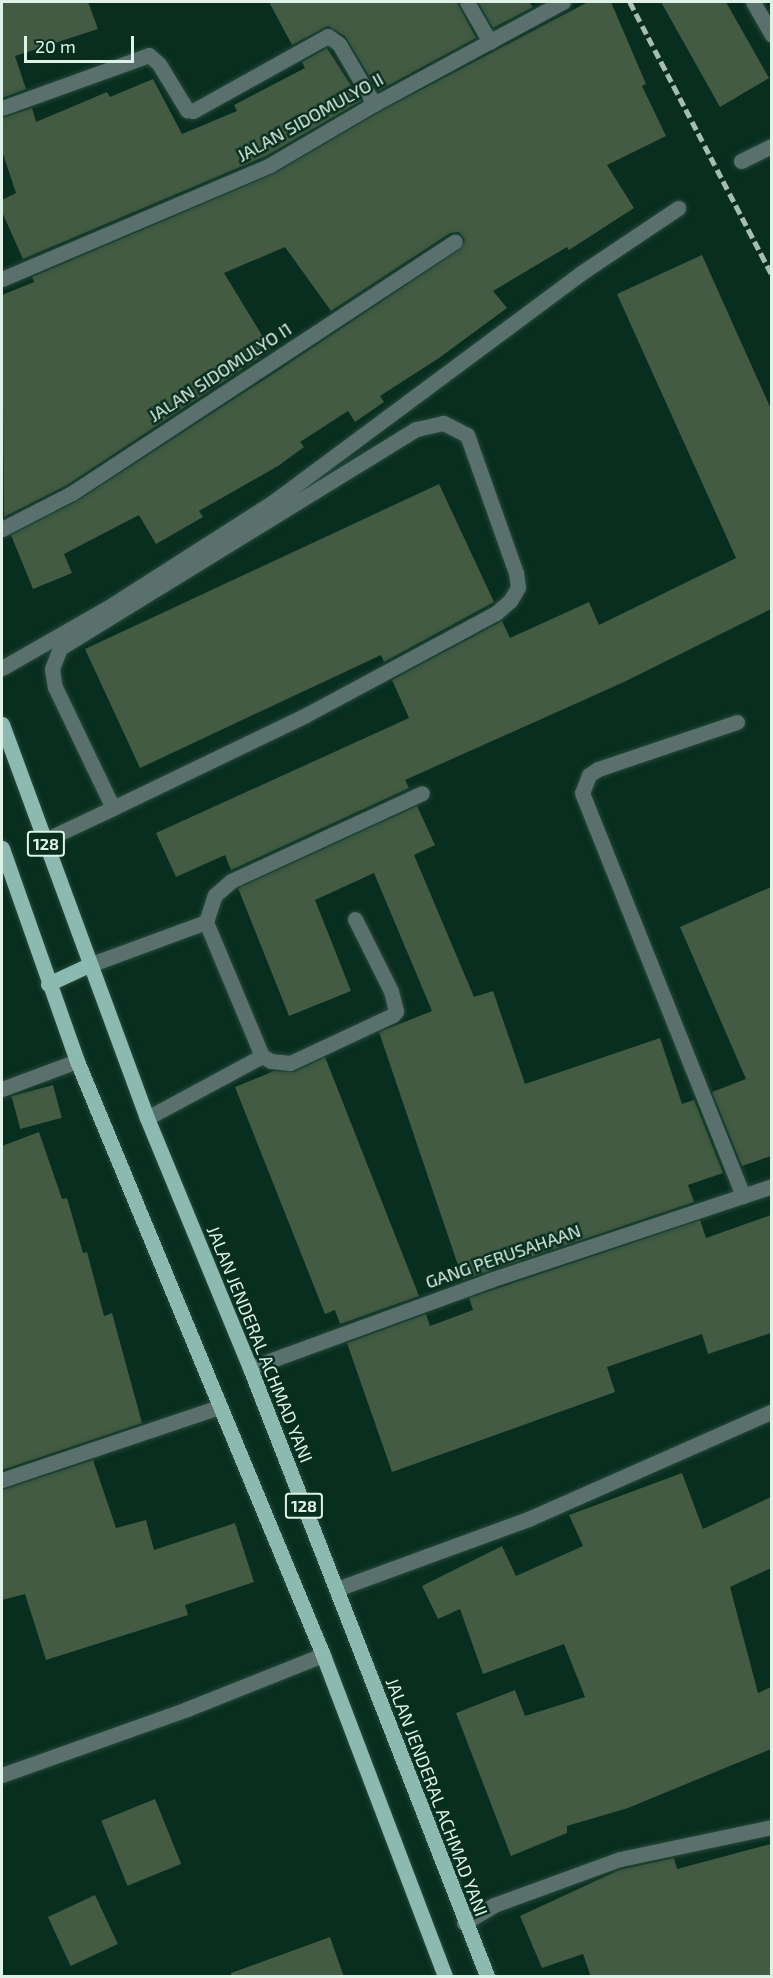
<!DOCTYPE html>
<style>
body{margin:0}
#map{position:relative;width:773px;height:1978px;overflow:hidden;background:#082e1f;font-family:"Exo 2",sans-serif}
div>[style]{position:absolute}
.building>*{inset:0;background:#425b42;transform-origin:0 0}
.roads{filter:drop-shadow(0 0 2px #26493b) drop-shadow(0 0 2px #26493b)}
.service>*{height:15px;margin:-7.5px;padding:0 7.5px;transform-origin:7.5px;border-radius:7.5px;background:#5a706c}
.minor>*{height:15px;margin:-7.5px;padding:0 7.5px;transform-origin:7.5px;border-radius:7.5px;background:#5a706c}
.primary>*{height:15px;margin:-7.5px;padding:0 7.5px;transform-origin:7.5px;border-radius:7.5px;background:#8cbab1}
.rail>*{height:4.5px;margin-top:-2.25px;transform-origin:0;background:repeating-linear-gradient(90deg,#a6beb2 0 9px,transparent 0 13.5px)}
span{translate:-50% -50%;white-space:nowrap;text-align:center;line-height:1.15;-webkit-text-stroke:5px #082e1f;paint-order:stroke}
.shield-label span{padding:2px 4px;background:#082e1f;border:2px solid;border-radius:4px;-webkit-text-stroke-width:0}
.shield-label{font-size:16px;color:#dff2e8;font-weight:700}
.street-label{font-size:18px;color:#dff2e8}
.frame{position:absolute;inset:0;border:3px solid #dff2e8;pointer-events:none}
.scale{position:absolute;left:24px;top:36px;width:110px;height:27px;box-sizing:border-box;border:3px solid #dff2e8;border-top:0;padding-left:8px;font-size:18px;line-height:21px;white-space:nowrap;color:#dff2e8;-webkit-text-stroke:4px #082e1f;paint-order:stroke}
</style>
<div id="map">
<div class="building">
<div style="clip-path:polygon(2px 2px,88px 2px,98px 29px,15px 56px,26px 89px,2px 98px)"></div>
<div style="clip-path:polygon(269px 2px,457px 2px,476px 38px,378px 91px,345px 36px,328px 26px,292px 45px)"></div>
<div style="clip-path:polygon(478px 2px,529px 2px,533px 7px,493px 28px)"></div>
<div style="clip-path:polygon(588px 2px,611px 2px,646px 84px,642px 86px,666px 136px,607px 165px,634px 208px,569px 250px,567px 247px,493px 291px,507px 308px,439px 358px,380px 396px,384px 402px,355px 422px,348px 411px,300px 442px,304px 447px,278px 466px,199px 511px,203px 517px,156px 544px,139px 515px,64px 554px,72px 573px,33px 589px,11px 535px,77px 501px,282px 368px,460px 249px,465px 240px,459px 232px,450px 233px,331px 311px,285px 247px,224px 273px,271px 350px,67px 485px,4px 517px,2px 295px,34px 282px,32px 277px,275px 173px,379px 112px)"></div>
<div style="clip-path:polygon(661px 2px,726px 2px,769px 78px,720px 107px)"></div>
<div style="clip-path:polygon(327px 48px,361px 101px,266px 156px,23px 259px,2px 212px,2px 200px,16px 193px,2px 151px,2px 118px,32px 108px,36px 122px,107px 92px,110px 97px,153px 79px,182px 134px,237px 111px,234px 105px,305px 68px,302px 62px)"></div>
<div style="clip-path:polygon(702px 255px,771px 409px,771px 609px,624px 682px,405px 780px,409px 788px,231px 870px,225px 855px,176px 877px,156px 833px,409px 718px,392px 680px,502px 621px,510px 638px,589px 602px,599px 625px,736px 558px,617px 294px)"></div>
<div style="clip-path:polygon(439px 484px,494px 602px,384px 662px,381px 655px,140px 768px,85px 649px)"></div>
<div style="clip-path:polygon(417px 806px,435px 845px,414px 855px,474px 997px,493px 991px,525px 1084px,660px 1038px,682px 1104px,694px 1100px,723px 1173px,688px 1185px,694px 1202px,463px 1280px,379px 1032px,432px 1011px,374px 873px,315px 900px,351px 991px,289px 1016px,238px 888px)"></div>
<div style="clip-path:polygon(771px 887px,771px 1156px,742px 1166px,712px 1092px,746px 1079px,680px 927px)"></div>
<div style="clip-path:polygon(325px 1057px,419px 1296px,340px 1324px,335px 1310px,325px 1314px,235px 1087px,274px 1071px,294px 1072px)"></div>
<div style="left:53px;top:1085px;width:34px;height:43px;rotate:75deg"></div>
<div style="clip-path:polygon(39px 1132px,62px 1199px,67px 1198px,83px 1253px,87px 1252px,104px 1316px,112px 1313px,142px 1423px,2px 1470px,2px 1146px)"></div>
<div style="clip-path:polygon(771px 1215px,771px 1333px,708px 1354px,702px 1334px,607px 1367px,615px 1392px,392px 1472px,347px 1343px,426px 1314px,430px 1326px,473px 1310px,469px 1298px,700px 1220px,706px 1238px)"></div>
<div style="clip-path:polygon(93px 1460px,116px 1528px,146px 1520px,154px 1550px,235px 1523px,254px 1582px,185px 1605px,188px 1615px,46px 1660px,25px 1594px,2px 1600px,2px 1490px)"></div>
<div style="clip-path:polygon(682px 1473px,703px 1529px,771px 1497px,771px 1568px,730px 1587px,758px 1693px,771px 1687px,771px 1749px,628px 1808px,567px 1826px,567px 1833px,511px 1856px,456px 1713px,515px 1690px,525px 1716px,585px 1697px,564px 1644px,483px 1674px,460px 1609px,438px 1619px,422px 1586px,502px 1546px,516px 1576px,583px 1546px,569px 1515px)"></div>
<div style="left:155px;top:1799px;width:70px;height:58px;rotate:68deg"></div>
<div style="clip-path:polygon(771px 1844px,771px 1977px,591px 1977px,583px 1954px,542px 1968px,520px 1916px,619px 1870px,674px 1858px,677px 1869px)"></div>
<div style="left:95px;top:1895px;width:54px;height:52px;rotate:65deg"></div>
<div style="clip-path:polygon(330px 1937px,344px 1977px,232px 1977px,231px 1973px)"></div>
</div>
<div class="roads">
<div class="service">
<div style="left:45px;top:840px;width:75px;rotate:-25.2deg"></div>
<div style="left:113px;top:808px;width:212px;rotate:-25.7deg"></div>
<div style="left:304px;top:716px;width:218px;rotate:-28.2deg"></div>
<div style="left:496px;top:613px;width:18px;rotate:-41deg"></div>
<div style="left:510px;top:601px;width:16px;rotate:-60deg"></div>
<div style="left:518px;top:587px;width:14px;rotate:-98deg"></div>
<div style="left:516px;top:573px;width:146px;rotate:-109.5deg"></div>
<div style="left:467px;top:435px;width:27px;rotate:-153deg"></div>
<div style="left:443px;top:423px;width:28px;rotate:167deg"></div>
<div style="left:416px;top:429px;width:418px;rotate:148.4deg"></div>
<div style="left:60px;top:648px;width:22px;rotate:111deg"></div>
<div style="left:52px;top:669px;width:18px;rotate:81deg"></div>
<div style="left:55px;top:687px;width:134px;rotate:64.4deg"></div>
<div style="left:355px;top:919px;width:80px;rotate:63.4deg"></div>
<div style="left:391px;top:991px;width:21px;rotate:76deg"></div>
<div style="left:396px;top:1011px;width:5px;rotate:127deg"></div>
<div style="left:393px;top:1015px;width:114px;rotate:155deg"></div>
<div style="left:290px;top:1063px;width:19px;rotate:-174deg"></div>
<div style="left:271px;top:1061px;width:10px;rotate:-151deg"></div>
<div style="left:262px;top:1056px;width:145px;rotate:-112.7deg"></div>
<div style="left:206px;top:922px;width:28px;rotate:-72deg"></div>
<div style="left:215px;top:895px;width:21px;rotate:-41deg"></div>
<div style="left:231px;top:881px;width:210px;rotate:-24.7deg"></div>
<div style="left:89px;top:965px;width:125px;rotate:-20.2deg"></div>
<div style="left:147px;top:1118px;width:131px;rotate:-28.3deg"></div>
<div style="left:2px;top:1775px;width:196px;rotate:-19.6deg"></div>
<div style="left:187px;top:1709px;width:146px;rotate:-21.7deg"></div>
</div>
<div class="minor">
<div style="left:467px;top:2px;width:46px;rotate:60.1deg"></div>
<div style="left:753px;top:2px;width:38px;rotate:60deg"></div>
<div style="left:2px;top:108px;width:156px;rotate:-19.8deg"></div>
<div style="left:149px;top:55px;width:13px;rotate:42deg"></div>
<div style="left:159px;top:64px;width:54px;rotate:58.7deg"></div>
<div style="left:187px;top:110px;width:6px;rotate:9deg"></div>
<div style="left:193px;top:111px;width:154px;rotate:-29.1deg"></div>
<div style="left:328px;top:36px;width:14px;rotate:36deg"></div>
<div style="left:339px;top:44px;width:69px;rotate:59.7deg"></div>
<div style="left:741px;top:161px;width:34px;rotate:-26deg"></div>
<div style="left:2px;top:279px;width:291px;rotate:-23deg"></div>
<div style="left:270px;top:165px;width:121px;rotate:-30.4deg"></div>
<div style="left:374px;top:104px;width:215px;rotate:-28.4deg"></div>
<div style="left:2px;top:529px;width:79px;rotate:-27.2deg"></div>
<div style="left:72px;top:493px;width:458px;rotate:-33.3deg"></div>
<div style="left:2px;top:668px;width:127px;rotate:-29.8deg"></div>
<div style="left:112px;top:605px;width:191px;rotate:-32.6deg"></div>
<div style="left:273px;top:502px;width:384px;rotate:-36.6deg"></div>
<div style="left:581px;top:273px;width:117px;rotate:-33.8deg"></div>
<div style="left:737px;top:722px;width:147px;rotate:161.3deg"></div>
<div style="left:598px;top:769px;width:11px;rotate:146deg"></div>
<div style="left:589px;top:775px;width:19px;rotate:111deg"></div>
<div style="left:582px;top:793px;width:434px;rotate:68.2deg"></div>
<div style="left:2px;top:1089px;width:80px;rotate:-20.5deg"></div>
<div style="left:250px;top:1368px;width:256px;rotate:-20.1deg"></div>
<div style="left:490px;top:1280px;width:297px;rotate:-18.4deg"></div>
<div style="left:2px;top:1480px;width:229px;rotate:-18.6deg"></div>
<div style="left:337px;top:1589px;width:203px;rotate:-20.1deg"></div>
<div style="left:528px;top:1519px;width:266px;rotate:-23.8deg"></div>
<div style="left:464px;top:1923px;width:35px;rotate:-31deg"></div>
<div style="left:494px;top:1905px;width:134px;rotate:-20.1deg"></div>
<div style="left:620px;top:1859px;width:155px;rotate:-11.9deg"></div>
</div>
<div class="primary">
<div style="left:2px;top:724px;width:420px;rotate:69.8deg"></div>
<div style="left:147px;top:1118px;width:270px;rotate:67.6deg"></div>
<div style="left:250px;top:1368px;width:653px;rotate:68.7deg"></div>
<div style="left:2px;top:848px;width:226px;rotate:70.6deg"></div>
<div style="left:77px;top:1061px;width:643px;rotate:67.5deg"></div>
<div style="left:323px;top:1655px;width:343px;rotate:69.2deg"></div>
<div style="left:48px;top:984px;width:45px;rotate:-24.9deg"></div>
</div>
</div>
<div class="rail">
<div style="left:630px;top:2px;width:308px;rotate:62.5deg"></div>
</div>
<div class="shield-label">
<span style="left:46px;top:844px">128</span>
<span style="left:304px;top:1506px">128</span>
</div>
<div class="street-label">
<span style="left:310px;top:117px;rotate:-29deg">JALAN SIDOMULYO II</span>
<span style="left:220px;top:372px;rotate:-33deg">JALAN SIDOMULYO I1</span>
<span style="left:503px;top:1256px;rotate:-19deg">GANG PERUSAHAAN</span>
<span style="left:260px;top:1344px;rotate:68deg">JALAN JENDERAL ACHMAD YANI</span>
<span style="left:437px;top:1797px;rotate:69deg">JALAN JENDERAL ACHMAD YANI</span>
</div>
<div class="frame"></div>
<div class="scale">20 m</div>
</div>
